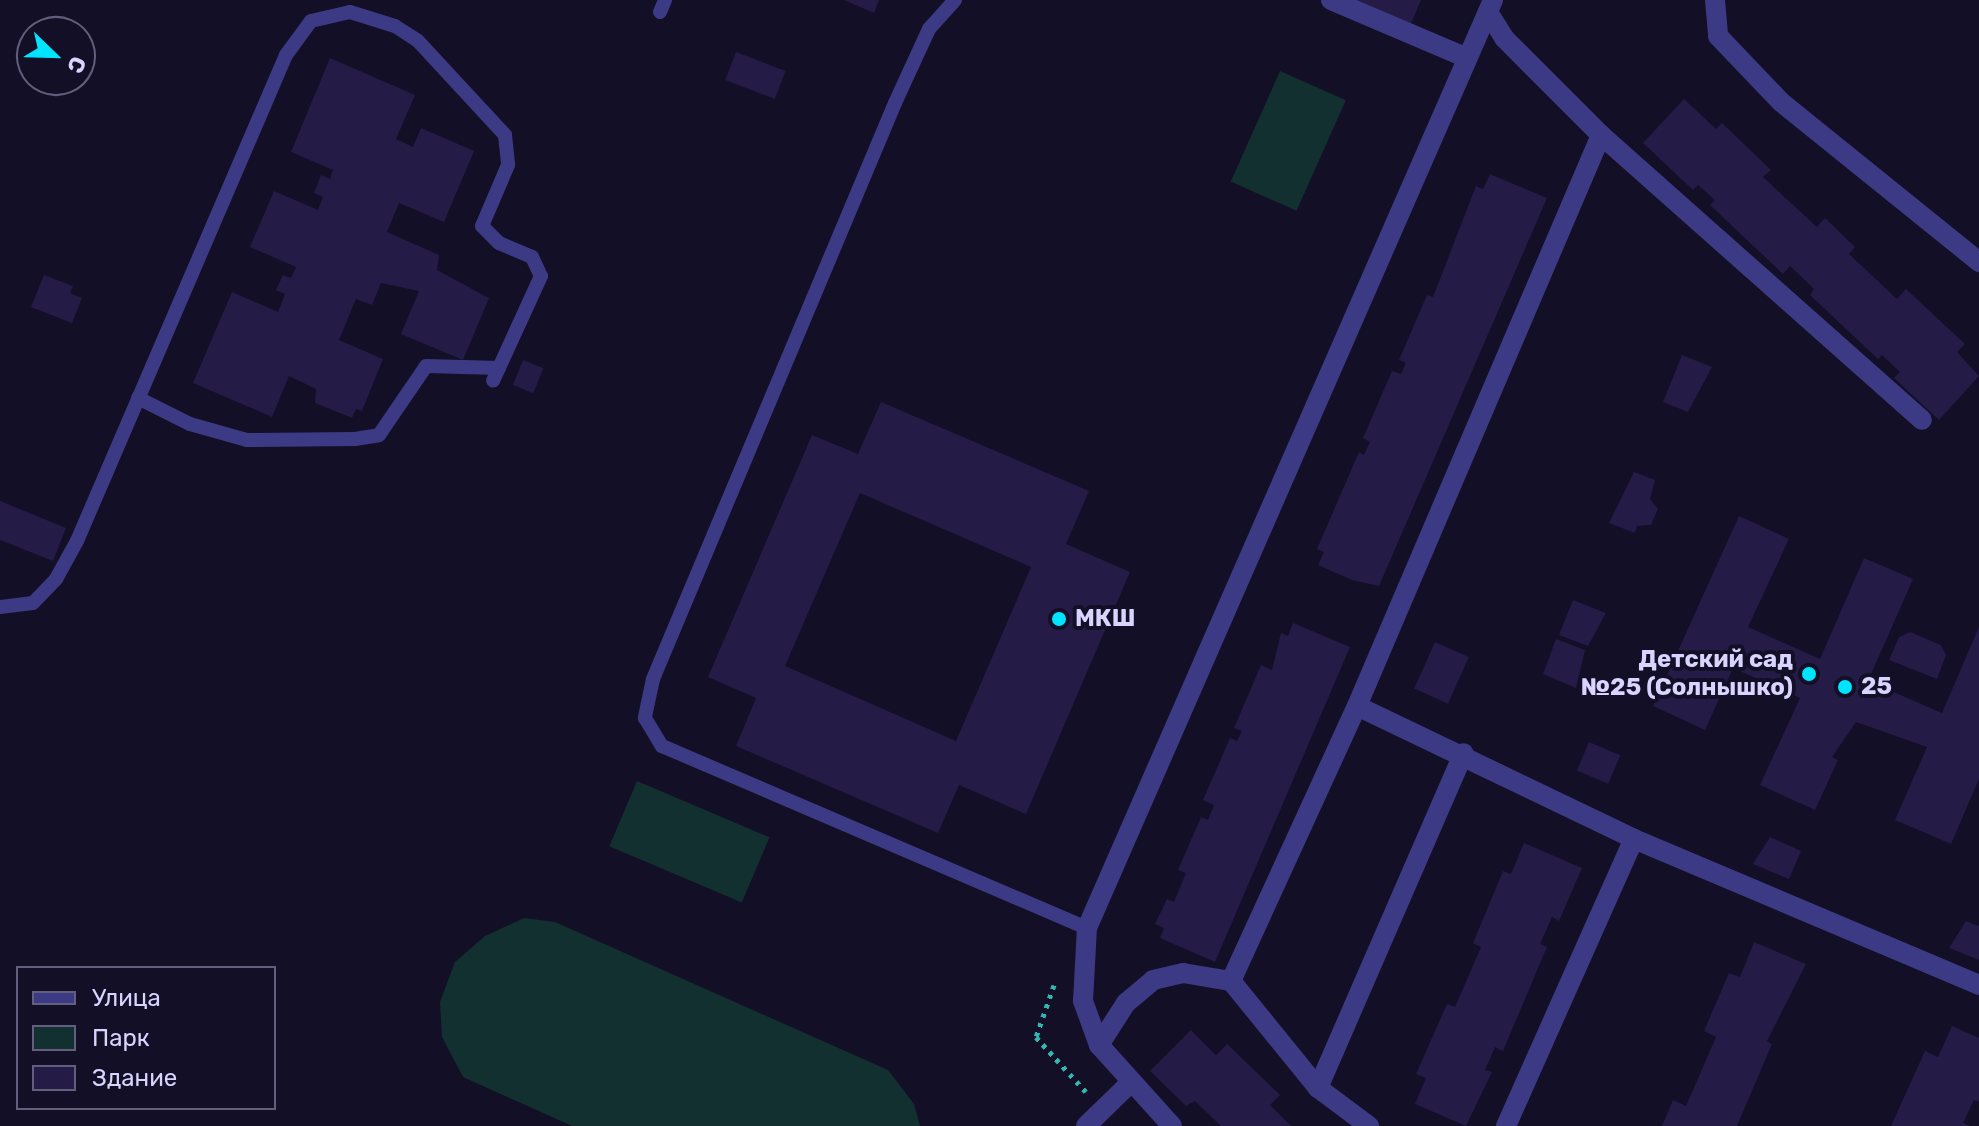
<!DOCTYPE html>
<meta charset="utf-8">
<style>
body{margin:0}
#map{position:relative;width:1979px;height:1126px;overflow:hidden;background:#130f26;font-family:Rubik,sans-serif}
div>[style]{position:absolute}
.green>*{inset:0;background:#12302f;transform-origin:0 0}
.building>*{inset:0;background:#241b47;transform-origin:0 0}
.path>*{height:5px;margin-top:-2.5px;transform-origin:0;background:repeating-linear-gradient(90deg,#2fb8b0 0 4px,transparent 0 10px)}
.service>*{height:14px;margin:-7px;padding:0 7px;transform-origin:7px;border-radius:7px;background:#3d3a85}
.minor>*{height:20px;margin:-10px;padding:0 10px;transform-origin:10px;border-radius:10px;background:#3d3a85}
.dots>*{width:22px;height:22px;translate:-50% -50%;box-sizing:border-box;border:4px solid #130f26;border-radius:50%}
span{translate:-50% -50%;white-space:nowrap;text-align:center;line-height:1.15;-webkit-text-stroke:8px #130f26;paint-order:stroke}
.poi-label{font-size:24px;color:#d9d4ff;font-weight:700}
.left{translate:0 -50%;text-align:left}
.right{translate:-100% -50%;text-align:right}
.legend{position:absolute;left:16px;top:966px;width:260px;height:144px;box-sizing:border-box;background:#130f26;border:2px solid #625e7d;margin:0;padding:10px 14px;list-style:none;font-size:24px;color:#d9d4ff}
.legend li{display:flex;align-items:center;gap:16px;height:40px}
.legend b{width:40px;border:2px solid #625e7d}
.north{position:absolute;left:16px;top:16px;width:80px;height:80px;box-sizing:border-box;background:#130f26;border:2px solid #625e7d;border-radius:50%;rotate:113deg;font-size:22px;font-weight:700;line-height:32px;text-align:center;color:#d9d4ff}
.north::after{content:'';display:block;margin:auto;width:28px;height:36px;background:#00e5ff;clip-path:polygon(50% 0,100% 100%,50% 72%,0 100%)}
</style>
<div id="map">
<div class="green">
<div style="left:1280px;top:71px;width:72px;height:121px;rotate:24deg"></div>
<div style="left:637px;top:781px;width:144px;height:71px;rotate:23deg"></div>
<div style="clip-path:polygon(524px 918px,555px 922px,888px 1070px,914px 1104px,920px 1126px,572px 1126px,463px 1077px,442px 1037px,440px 1002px,455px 962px,485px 936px)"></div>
</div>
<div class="building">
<div style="clip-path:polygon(844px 0,879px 0,874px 13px)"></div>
<div style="clip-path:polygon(1345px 0,1421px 0,1409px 28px)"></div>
<div style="left:736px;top:52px;width:53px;height:30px;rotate:21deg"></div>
<div style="clip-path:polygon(330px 58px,415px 95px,396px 139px,413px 147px,421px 128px,474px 151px,444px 222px,399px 203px,387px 232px,439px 255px,437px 270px,489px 298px,463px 360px,401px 334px,419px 291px,381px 283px,372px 305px,356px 299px,339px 340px,383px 359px,362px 411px,356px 409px,352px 418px,315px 403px,316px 389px,289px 376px,272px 417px,193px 383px,232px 292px,278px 312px,285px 294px,276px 290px,283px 275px,291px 278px,296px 267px,250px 247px,274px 191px,318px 210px,323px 197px,314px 193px,321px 175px,330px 179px,333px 170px,291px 152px)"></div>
<div style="clip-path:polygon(1684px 99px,1716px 129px,1722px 123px,1771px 170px,1763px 177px,1817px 227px,1825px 218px,1855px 247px,1849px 254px,1897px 299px,1906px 289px,1965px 344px,1957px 352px,1979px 376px,1939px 420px,1894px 378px,1900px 372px,1882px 355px,1878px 359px,1810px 295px,1814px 289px,1790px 266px,1783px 274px,1710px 205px,1715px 200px,1698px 185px,1693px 190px,1643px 143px)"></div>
<div style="clip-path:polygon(1490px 174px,1547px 198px,1379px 586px,1352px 580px,1318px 565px,1324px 552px,1317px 549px,1359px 452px,1364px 455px,1370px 442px,1363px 438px,1392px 371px,1401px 374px,1406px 363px,1399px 360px,1427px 295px,1433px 297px,1476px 186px,1483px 189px)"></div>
<div style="clip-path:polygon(44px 275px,73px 286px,70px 293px,82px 298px,72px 323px,31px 307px)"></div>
<div style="clip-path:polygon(1682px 355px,1712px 367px,1688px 412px,1663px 402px)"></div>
<div style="left:523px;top:360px;width:22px;height:27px;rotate:22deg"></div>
<div style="clip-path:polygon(evenodd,881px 402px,1089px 491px,1066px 544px,1130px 572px,1026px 814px,959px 785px,938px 833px,736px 746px,756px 698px,708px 677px,812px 435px,858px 454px,881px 402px,860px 493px,1031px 567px,956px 741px,785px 666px,860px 493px)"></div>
<div style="clip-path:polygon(1634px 472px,1655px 480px,1650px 499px,1658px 509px,1651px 525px,1637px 526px,1635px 533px,1609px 523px)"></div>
<div style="clip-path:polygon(0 501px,66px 528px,53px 561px,0 540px)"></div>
<div style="clip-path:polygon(1739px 516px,1789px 539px,1748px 627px,1820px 659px,1864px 558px,1913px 579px,1868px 681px,1942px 713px,1979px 627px,1979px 779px,1951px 844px,1895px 820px,1927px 747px,1856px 722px,1832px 757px,1838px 760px,1815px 810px,1760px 785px,1800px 698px,1733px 668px,1705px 730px,1653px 706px)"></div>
<div style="clip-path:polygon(1573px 600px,1606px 613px,1588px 646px,1559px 635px)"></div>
<div style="clip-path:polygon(1293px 623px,1350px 647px,1215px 962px,1160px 938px,1164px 928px,1155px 924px,1167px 899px,1174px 902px,1186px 873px,1178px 870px,1201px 817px,1208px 820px,1214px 805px,1203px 800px,1230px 738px,1237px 741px,1242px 731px,1234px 728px,1261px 665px,1272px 670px,1281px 633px,1288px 636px)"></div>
<div style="clip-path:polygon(1910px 632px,1941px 645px,1946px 655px,1937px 679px,1889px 660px,1899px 637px)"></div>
<div style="clip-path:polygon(1556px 639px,1585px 650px,1576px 688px,1543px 674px)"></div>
<div style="left:1435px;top:642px;width:37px;height:51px;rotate:24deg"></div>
<div style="left:1589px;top:742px;width:34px;height:31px;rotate:23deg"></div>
<div style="clip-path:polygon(1770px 837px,1801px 851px,1789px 879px,1753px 864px)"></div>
<div style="clip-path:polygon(1524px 843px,1582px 868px,1559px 921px,1552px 917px,1540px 944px,1547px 947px,1503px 1051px,1495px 1047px,1485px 1070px,1492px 1072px,1466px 1126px,1415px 1104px,1426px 1078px,1416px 1074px,1447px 1004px,1455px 1007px,1481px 947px,1473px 943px,1503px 871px,1511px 874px)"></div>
<div style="clip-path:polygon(1966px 921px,1979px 926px,1979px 960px,1949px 948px)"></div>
<div style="clip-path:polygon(1754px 942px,1806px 964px,1767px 1041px,1772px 1044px,1737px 1126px,1662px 1126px,1673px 1100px,1686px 1106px,1716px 1037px,1704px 1031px,1729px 973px,1740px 977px)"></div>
<div style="clip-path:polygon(1952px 1026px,1979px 1038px,1979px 1102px,1974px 1100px,1963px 1123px,1970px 1126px,1891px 1126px,1925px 1051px,1938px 1057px)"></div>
<div style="clip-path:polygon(1191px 1030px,1216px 1055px,1227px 1044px,1280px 1095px,1270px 1105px,1291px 1126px,1221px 1126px,1195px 1101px,1186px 1106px,1150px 1071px)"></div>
</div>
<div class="path">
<div style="left:1054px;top:985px;width:55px;rotate:109.1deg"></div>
<div style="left:1036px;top:1037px;width:74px;rotate:47.7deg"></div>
</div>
<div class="service">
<div style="left:955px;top:0;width:39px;rotate:132deg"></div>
<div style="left:929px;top:29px;width:81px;rotate:114.7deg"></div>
<div style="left:895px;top:103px;width:625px;rotate:112.79deg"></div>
<div style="left:653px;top:679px;width:40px;rotate:102deg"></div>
<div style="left:645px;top:718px;width:33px;rotate:59deg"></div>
<div style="left:662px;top:746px;width:462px;rotate:23.2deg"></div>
<div style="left:660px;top:12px;width:13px;rotate:-67deg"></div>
<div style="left:138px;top:398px;width:58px;rotate:26.6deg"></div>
<div style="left:190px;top:424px;width:59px;rotate:15.7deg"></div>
<div style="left:247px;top:440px;width:108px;rotate:-0.5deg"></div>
<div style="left:355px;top:439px;width:24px;rotate:-9deg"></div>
<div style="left:379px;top:435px;width:83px;rotate:-55.7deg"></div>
<div style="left:426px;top:366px;width:73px;rotate:1.6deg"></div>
<div style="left:0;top:607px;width:33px;rotate:-7deg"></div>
<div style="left:33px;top:603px;width:33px;rotate:-46deg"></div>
<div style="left:56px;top:579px;width:43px;rotate:-61.1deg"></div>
<div style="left:77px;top:541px;width:529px;rotate:-66.73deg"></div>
<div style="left:286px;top:55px;width:42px;rotate:-53.7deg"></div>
<div style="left:311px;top:21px;width:40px;rotate:-13deg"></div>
<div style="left:350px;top:12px;width:47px;rotate:17.3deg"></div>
<div style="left:395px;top:26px;width:27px;rotate:33deg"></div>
<div style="left:418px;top:41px;width:128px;rotate:47.2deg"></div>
<div style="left:505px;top:135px;width:30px;rotate:84deg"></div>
<div style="left:508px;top:165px;width:66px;rotate:113.1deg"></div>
<div style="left:482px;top:226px;width:24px;rotate:45deg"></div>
<div style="left:499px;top:243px;width:36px;rotate:23deg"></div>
<div style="left:532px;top:257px;width:21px;rotate:65deg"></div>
<div style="left:541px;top:276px;width:115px;rotate:114.6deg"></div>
</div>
<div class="minor">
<div style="left:1331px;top:0;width:148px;rotate:23.1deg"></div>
<div style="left:1715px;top:0;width:36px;rotate:85deg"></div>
<div style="left:1718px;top:36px;width:91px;rotate:46.3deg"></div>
<div style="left:1781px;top:102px;width:255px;rotate:38.9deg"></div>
<div style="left:1488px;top:12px;width:31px;rotate:58deg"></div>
<div style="left:1504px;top:38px;width:137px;rotate:45deg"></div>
<div style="left:1601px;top:135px;width:429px;rotate:41.6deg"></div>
<div style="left:1357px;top:706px;width:307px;rotate:25.6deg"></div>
<div style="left:1634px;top:839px;width:375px;rotate:22.9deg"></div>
<div style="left:1099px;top:1045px;width:50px;rotate:-57.3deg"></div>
<div style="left:1126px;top:1003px;width:35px;rotate:-40deg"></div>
<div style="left:1153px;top:980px;width:31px;rotate:-13deg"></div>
<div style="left:1183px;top:973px;width:49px;rotate:9.5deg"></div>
<div style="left:1318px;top:1088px;width:365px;rotate:-66.5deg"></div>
<div style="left:1086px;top:1126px;width:59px;rotate:-44.3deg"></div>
<div style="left:1172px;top:1126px;width:109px;rotate:-132deg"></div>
<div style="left:1099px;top:1045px;width:47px;rotate:-110deg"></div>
<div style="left:1083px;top:1001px;width:73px;rotate:-86.9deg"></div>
<div style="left:1087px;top:928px;width:1013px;rotate:-66.37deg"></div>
<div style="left:1369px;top:1126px;width:64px;rotate:-143.3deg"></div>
<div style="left:1318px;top:1088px;width:138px;rotate:-129.1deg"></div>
<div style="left:1231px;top:981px;width:302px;rotate:-65.4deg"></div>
<div style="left:1357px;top:706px;width:621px;rotate:-66.86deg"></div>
<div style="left:1506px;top:1126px;width:314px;rotate:-66deg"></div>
</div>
<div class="dots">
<div style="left:1059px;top:619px;background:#00e5ff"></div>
<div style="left:1809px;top:674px;background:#00e5ff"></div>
<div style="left:1845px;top:687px;background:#00e5ff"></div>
</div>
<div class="poi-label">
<span class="left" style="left:1075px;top:619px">МКШ</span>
<span class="right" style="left:1793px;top:674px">Детский сад<br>№25 (Солнышко)</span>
<span class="left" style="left:1861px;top:687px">25</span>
</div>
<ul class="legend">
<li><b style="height:10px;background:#3d3a85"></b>Улица</li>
<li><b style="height:22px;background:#12302f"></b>Парк</li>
<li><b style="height:22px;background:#241b47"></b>Здание</li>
</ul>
<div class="north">С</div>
</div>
